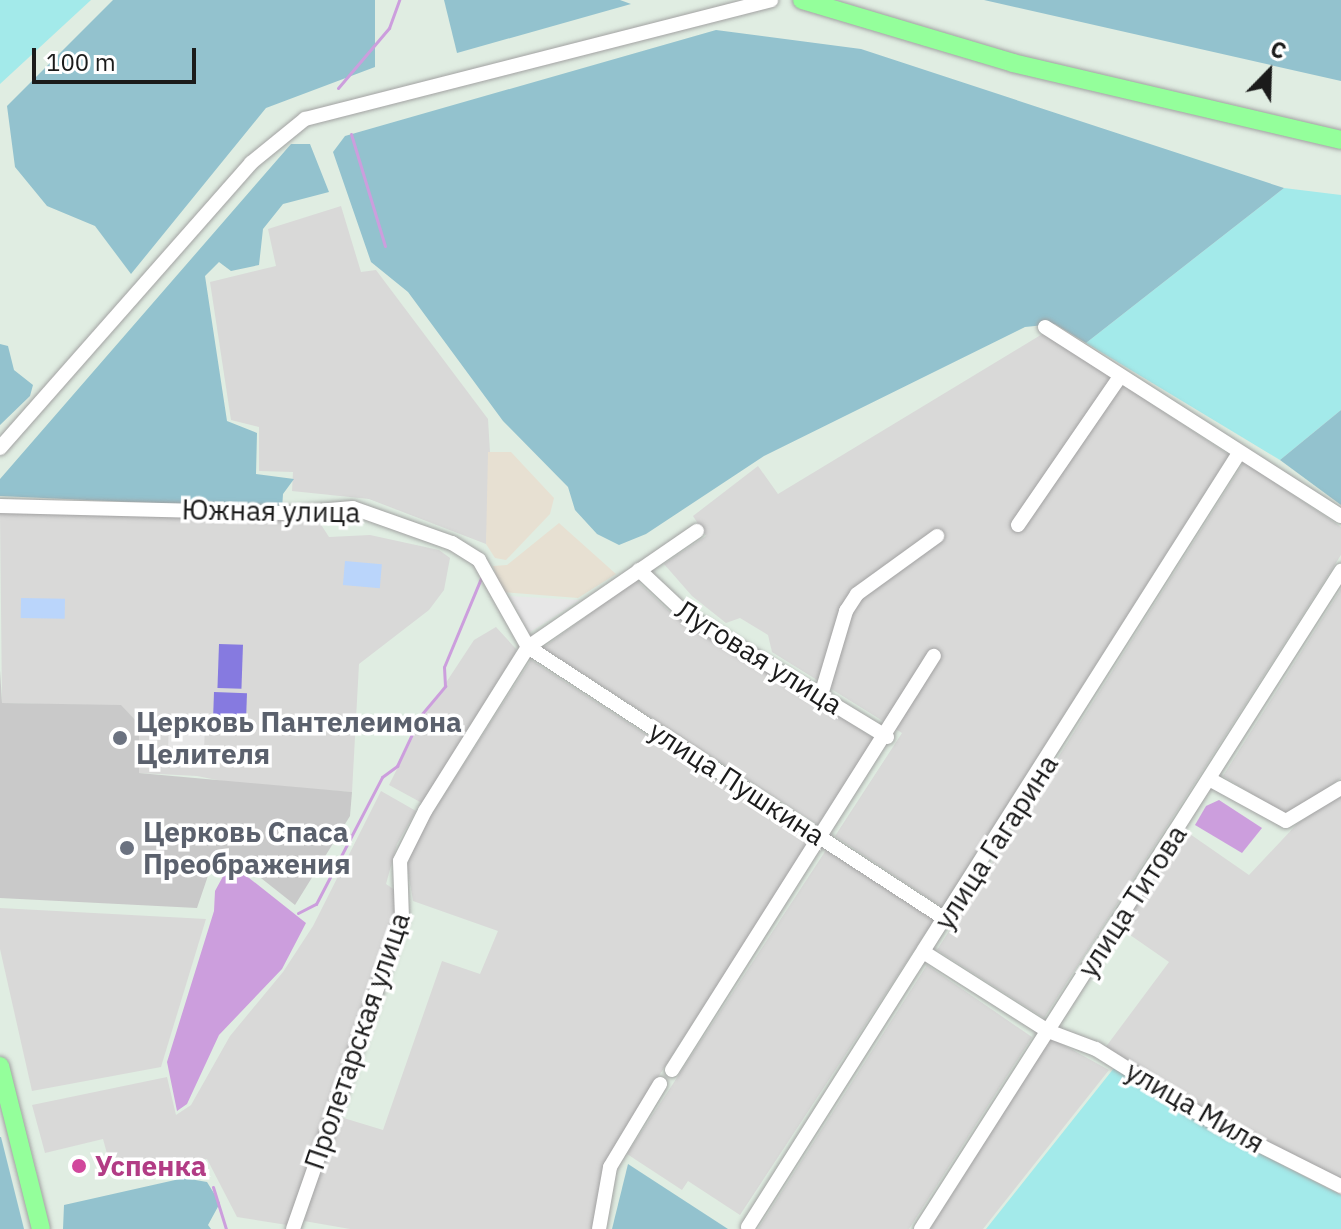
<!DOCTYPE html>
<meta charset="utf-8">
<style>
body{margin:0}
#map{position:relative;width:1341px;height:1229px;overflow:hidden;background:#e0ede2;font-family:"IBM Plex Sans",sans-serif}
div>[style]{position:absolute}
.residential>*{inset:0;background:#d9d9d8}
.industrial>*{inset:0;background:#e7e0d2}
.religious>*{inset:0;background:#c9c9c9}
.grass>*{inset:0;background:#a3eaea}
.forest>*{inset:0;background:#93c2ce}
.park>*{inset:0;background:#bad5fb;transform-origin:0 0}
.pitch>*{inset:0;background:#867ae0;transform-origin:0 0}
.parking>*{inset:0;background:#e7e7e7;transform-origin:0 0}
.water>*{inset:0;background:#cc9edd}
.stream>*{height:3px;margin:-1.5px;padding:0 1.5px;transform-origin:1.5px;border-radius:1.5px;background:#cc9edd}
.roads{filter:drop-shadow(0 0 2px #a2a2a2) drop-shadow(0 0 2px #a2a2a2)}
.minor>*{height:14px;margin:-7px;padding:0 7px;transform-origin:7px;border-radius:7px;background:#fff}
.major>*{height:18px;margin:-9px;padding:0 9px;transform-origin:9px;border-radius:9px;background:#94ff9b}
.dots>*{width:22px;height:22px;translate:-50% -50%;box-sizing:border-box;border:4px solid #fff;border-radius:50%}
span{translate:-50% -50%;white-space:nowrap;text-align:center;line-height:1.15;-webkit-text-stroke:7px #fff;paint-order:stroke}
.street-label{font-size:28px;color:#1b1b1b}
.worship-label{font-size:28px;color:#5b616d;font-weight:700}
.left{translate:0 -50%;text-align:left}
.hotel-label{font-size:28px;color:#b23c85;font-weight:700}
.north{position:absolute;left:1229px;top:32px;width:80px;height:80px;-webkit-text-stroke:6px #fff;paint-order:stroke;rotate:23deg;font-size:22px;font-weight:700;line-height:32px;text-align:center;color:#1b1b1b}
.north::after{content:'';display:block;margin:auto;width:28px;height:36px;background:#1b1b1b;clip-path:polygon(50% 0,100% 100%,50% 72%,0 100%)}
.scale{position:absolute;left:32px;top:48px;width:164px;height:36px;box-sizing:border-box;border:4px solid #1b1b1b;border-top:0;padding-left:10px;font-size:24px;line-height:28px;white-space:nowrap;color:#1b1b1b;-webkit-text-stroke:6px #fff;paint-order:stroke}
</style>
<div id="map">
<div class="residential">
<div style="clip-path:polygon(341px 206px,361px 272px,376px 270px,488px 419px,491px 469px,486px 544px,369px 499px,292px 491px,293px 472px,259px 471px,259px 427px,231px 420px,210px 282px,276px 266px,268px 229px)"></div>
<div style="clip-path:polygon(1044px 333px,1229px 455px,942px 907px,835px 836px,902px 733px,772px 652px,768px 635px,740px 618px,726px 623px,692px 596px,664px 564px,706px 536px,693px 516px,758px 466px,778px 494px)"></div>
<div style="clip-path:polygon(1244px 462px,1341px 527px,1341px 555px,1044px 1018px,937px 950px)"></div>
<div style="clip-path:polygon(0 512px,318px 520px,329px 537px,370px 535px,439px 550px,450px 558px,444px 590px,429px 610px,359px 664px,352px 792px,237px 784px,197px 776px,139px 773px,139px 724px,121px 706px,2px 703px)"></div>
<div style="clip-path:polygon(636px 580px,669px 611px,874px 738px,818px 825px,543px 648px)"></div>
<div style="clip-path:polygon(1341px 589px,1341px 778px,1290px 814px,1283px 813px,1223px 776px)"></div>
<div style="clip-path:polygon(496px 627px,517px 650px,422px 803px,389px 785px,422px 719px,474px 640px)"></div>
<div style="clip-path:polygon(531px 660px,810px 841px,617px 1141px,595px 1229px,350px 1229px,304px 1221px,337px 1116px,383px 1130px,442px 961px,480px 974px,498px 931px,413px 901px,407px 865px,422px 829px)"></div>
<div style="clip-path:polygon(381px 791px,416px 811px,397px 844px,386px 884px,395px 890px,396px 913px,287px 1225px,237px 1217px,207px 1159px,114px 1179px,103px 1139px,45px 1153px,32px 1105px,167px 1077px,176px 1115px,191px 1105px,230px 1036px,283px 972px,313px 926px)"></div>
<div style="clip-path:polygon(1341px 793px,1341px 1179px,1216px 1119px,1105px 1048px,1169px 962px,1120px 928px,1187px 832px,1249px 875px,1297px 824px)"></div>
<div style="clip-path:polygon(826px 850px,934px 920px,740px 1215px,688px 1181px,682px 1190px,627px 1154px)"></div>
<div style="clip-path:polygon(0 908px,206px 919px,161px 1067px,32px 1091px,0 949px)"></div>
<div style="clip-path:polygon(927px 965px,1032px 1037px,909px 1229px,758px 1229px)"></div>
<div style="clip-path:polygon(1051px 1038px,1109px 1070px,983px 1229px,930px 1229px)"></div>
</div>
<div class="industrial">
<div style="clip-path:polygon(488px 452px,511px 452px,554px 498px,550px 514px,506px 560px,495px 558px,486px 544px)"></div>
<div style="clip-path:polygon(559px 523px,616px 574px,578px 598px,501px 592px,493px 566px,507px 565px)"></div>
</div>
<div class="religious">
<div style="clip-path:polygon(0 670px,2px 703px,121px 705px,139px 724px,139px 773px,352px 792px,350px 816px,295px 905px,252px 871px,225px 861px,211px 867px,197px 908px,0 898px)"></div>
</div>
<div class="grass">
<div style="clip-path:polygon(0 0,91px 0,0 84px)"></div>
<div style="clip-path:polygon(1284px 188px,1341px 195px,1341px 410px,1280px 460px,1086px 343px)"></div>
<div style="clip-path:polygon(1114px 1068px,1204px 1125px,1341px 1195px,1341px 1229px,986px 1229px)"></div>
</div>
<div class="forest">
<div style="clip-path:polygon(113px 0,375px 0,375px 67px,266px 108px,131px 274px,95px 226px,47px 206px,15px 167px,7px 106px)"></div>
<div style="clip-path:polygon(444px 0,620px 0,631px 4px,457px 53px)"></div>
<div style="clip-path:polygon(984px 0,1341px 0,1341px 81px)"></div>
<div style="clip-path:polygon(716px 30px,861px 49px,1284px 188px,1086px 343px,1055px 324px,1025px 327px,764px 456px,646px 534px,619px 545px,597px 534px,575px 510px,568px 487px,503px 421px,408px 292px,371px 262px,333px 152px,345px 136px)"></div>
<div style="clip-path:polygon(291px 144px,310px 144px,329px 192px,283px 204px,263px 229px,259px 265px,231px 271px,219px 262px,205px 276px,227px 421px,257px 433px,256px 474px,294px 479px,283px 494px,282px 509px,0 496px,0 479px)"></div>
<div style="clip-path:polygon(0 344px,8px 346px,14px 370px,33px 385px,30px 396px,0 425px)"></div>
<div style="clip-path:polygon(1341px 410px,1341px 505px,1280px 460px)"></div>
<div style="clip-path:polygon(0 1137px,1px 1137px,24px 1229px,0 1229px)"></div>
<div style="clip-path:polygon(628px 1164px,728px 1229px,612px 1229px)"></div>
<div style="clip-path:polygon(184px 1178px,207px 1182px,220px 1203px,208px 1225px,211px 1229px,63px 1229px,64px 1205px)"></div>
</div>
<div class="park">
<div style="left:345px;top:561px;width:37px;height:24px;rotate:5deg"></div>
<div style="left:21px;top:598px;width:44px;height:20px;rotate:1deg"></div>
</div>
<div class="pitch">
<div style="left:219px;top:644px;width:24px;height:44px;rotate:2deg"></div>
<div style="left:214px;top:692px;width:33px;height:25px;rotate:2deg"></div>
</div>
<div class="parking">
<div style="clip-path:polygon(509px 596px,580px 600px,529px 633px)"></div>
<div style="left:169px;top:723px;width:36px;height:35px;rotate:2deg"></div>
</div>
<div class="water">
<div style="clip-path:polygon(1219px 800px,1262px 828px,1242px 853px,1195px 825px,1206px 806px)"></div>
<div style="clip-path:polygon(227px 869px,239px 870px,306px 923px,282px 969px,219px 1035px,187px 1104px,177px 1111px,167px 1062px,214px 911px,215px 891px)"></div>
</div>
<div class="stream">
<div style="left:338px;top:88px;width:79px;rotate:-49.6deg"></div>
<div style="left:389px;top:28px;width:30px;rotate:-70deg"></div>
<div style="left:351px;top:134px;width:117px;rotate:73.1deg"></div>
<div style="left:298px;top:913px;width:20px;rotate:-27deg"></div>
<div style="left:316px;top:904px;width:143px;rotate:-62.5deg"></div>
<div style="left:382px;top:777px;width:19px;rotate:-36deg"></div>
<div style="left:397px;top:766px;width:56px;rotate:-64.8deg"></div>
<div style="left:421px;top:715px;width:38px;rotate:-50deg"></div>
<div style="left:445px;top:686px;width:19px;rotate:-93deg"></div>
<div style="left:444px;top:667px;width:96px;rotate:-67.4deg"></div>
<div style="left:213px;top:1187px;width:44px;rotate:72.8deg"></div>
</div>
<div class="roads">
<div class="minor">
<div style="left:1045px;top:327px;width:351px;rotate:32.6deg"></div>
<div style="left:0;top:448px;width:380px;rotate:-48.6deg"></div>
<div style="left:251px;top:163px;width:70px;rotate:-39.2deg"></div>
<div style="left:305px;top:119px;width:481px;rotate:-14.3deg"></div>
<div style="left:0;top:506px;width:293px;rotate:1.4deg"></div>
<div style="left:293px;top:513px;width:60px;rotate:-4.8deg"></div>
<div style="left:353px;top:508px;width:105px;rotate:19.5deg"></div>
<div style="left:452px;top:543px;width:32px;rotate:32deg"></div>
<div style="left:479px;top:560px;width:100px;rotate:60.6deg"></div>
<div style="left:528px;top:647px;width:499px;rotate:33.1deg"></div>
<div style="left:1018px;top:525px;width:178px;rotate:-55.5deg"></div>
<div style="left:639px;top:570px;width:67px;rotate:43.2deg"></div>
<div style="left:688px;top:616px;width:233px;rotate:31.3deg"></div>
<div style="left:821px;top:695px;width:88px;rotate:-73.4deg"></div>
<div style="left:846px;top:611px;width:20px;rotate:-57deg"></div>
<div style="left:857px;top:594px;width:99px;rotate:-35.9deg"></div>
<div style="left:1211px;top:780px;width:85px;rotate:28.7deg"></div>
<div style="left:1286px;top:821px;width:64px;rotate:-31deg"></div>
<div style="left:925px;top:953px;width:146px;rotate:32.4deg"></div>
<div style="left:1048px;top:1031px;width:51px;rotate:20.6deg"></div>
<div style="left:1096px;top:1049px;width:133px;rotate:32.1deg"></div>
<div style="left:1209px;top:1120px;width:148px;rotate:26.6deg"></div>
<div style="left:672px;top:1070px;width:490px;rotate:-57.7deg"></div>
<div style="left:748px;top:1227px;width:917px;rotate:-57.61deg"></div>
<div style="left:293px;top:1229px;width:330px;rotate:-70.7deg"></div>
<div style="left:402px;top:918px;width:57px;rotate:-92deg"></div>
<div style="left:400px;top:861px;width:56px;rotate:-63.4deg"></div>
<div style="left:425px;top:811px;width:194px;rotate:-57.9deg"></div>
<div style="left:528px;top:647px;width:205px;rotate:-34.5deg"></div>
<div style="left:599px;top:1229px;width:63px;rotate:-79.9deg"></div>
<div style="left:610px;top:1167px;width:97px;rotate:-58.9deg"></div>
<div style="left:921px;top:1229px;width:781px;rotate:-57.45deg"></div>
</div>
<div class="major">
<div style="left:802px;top:0;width:220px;rotate:16.6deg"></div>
<div style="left:1013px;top:63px;width:337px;rotate:13.2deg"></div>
<div style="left:0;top:1066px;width:168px;rotate:75.9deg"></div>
</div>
</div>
<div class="dots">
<div style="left:120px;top:738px;background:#6b7280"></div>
<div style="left:127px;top:848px;background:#6b7280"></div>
<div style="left:79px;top:1166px;background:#d1479c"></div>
</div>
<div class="street-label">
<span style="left:271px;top:511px;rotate:1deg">Южная улица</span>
<span style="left:759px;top:657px;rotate:32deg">Луговая улица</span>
<span style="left:737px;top:783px;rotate:33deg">улица Пушкина</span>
<span style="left:996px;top:842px;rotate:-57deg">улица Гагарина</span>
<span style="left:1132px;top:901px;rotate:-57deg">улица Титова</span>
<span style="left:357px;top:1041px;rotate:-71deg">Пролетарская улица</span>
<span style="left:1195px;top:1107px;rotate:30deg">улица Миля</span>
</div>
<div class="worship-label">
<span class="left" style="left:136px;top:738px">Церковь Пантелеимона<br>Целителя</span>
<span class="left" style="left:143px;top:848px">Церковь Спаса<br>Преображения</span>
</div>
<div class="hotel-label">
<span class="left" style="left:95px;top:1166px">Успенка</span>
</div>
<div class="north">С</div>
<div class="scale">100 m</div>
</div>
